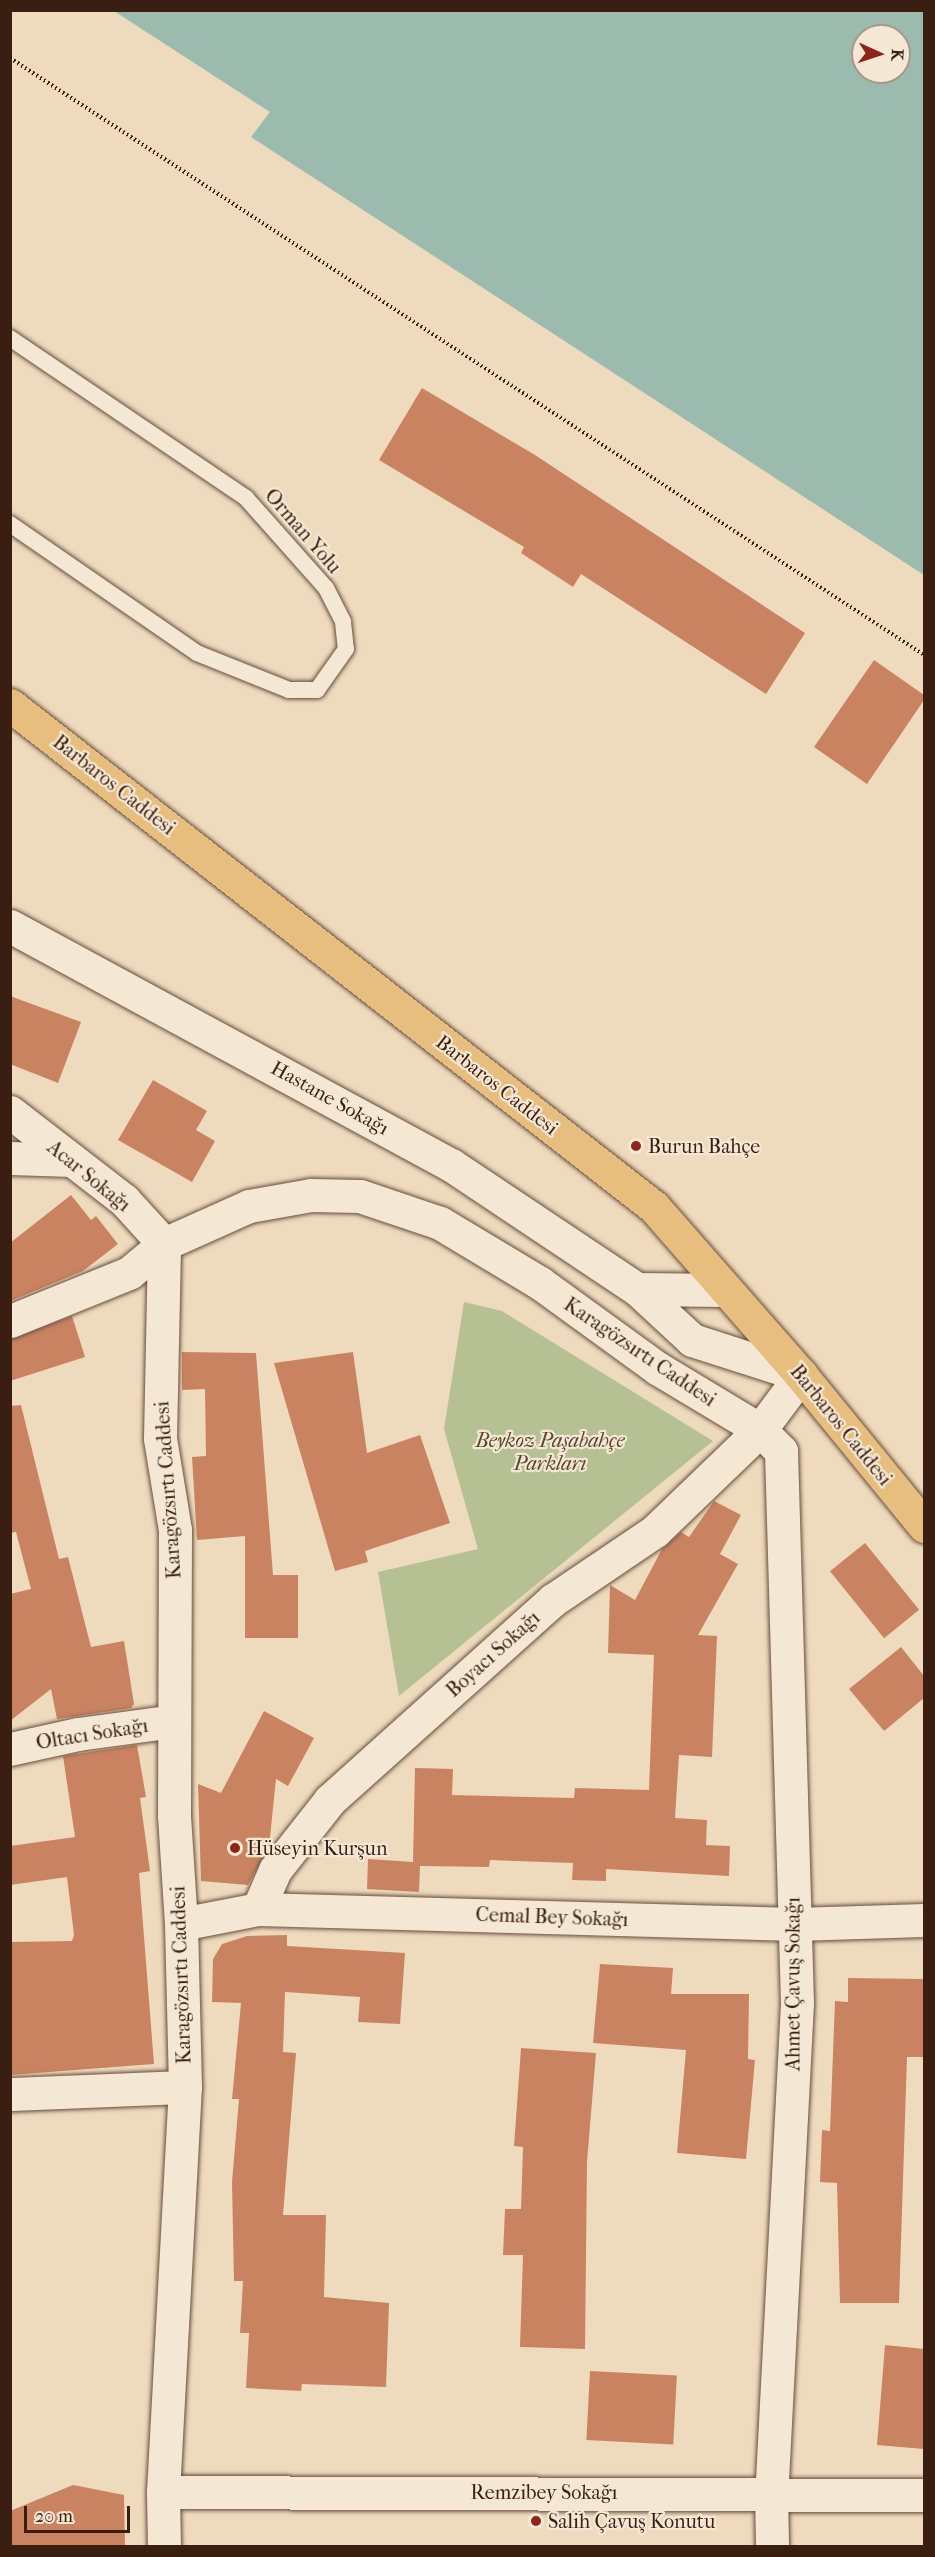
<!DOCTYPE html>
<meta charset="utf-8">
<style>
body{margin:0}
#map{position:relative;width:935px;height:2557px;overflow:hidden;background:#eedbbd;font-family:"IM FELL French Canon",serif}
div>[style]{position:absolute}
.green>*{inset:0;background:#b6c193}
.water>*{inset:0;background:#9abbad}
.building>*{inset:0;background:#ca8361;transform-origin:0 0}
.path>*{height:4px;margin-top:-2px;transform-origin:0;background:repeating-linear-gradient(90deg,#3b1e12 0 1.5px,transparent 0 4.5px)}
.roads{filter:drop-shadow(0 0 2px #684d3d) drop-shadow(0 0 2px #684d3d)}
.service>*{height:16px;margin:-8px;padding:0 8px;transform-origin:8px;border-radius:8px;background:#f4e8d4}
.minor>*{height:33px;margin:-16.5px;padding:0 16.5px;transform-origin:16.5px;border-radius:16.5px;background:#f4e8d4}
.tertiary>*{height:33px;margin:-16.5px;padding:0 16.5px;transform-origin:16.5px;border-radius:16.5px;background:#f4e8d4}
.primary>*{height:33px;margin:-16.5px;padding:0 16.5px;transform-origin:16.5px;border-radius:16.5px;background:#e7be7e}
.dots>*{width:16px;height:16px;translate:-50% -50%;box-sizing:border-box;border:3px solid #f4e8d4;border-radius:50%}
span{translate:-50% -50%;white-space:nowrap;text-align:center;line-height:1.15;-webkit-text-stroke:4.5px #f4e8d4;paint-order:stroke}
.street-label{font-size:20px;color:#3b1e12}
.poi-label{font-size:20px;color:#3b1e12}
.left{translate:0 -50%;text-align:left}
.park-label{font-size:20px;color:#5a4732;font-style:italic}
.frame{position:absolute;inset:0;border:12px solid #3b1e12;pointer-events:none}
.north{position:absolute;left:851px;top:24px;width:60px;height:60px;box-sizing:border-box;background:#f4e8d4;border:2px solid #aa9786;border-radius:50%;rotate:93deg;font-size:16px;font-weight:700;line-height:24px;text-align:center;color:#3b1e12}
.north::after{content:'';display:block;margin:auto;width:21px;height:27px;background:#8f2418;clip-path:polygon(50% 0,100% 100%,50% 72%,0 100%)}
.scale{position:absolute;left:24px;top:2506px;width:106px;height:27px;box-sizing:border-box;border:3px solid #3b1e12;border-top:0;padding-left:8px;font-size:18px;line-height:21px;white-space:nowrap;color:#3b1e12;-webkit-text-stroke:4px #f4e8d4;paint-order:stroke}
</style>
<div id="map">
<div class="green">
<div style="clip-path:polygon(464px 1302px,502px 1311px,713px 1441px,399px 1696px,378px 1572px,478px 1549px,444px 1429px)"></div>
</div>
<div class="water">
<div style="clip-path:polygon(evenodd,114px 11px,924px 11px,924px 575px,251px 137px,270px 112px,114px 11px,863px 36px,899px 36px,899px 72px,863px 72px,863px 36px)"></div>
</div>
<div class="building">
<div style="clip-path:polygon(422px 388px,535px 455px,805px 633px,766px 694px,581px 574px,573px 587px,521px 553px,524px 547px,379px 460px)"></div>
<div style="clip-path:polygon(874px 660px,924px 695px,924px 700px,867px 784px,814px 747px)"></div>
<div style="clip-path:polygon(10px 996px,81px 1022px,58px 1083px,10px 1064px)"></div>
<div style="clip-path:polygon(153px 1080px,207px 1111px,196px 1130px,215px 1141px,192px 1182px,118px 1140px)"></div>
<div style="clip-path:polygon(71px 1195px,91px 1220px,96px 1216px,118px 1244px,83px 1271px,10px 1301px,10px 1243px)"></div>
<div style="clip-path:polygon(72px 1316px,85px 1357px,10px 1381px,10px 1339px)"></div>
<div style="clip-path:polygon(182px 1352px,256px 1353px,273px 1575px,298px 1575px,298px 1638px,245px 1638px,245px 1536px,197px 1540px,192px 1457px,206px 1456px,205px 1389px,182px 1390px)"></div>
<div style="clip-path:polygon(353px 1352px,367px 1453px,420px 1435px,450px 1523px,365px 1551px,368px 1562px,335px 1571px,274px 1363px)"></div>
<div style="clip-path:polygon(21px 1405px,59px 1559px,68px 1557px,91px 1647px,124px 1641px,134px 1704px,131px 1708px,57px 1719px,51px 1689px,10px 1721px,10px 1594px,31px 1589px,16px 1532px,10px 1533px,10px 1406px)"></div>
<div style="clip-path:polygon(714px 1501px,741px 1515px,720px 1554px,738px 1564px,698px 1635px,717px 1636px,712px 1757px,679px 1755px,675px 1818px,707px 1820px,706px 1845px,730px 1846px,729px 1876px,606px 1869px,606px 1881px,572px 1880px,573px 1863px,490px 1860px,489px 1867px,420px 1866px,419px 1892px,367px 1889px,368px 1859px,413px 1862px,415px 1768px,453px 1769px,452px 1795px,574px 1798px,575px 1788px,649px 1790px,654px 1655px,608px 1653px,610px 1585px,635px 1600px,662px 1549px,681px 1532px,689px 1537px)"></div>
<div style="left:865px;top:1543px;width:86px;height:45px;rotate:51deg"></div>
<div style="clip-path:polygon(901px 1647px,924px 1676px,924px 1698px,884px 1731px,849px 1689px)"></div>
<div style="clip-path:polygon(264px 1711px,314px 1738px,288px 1786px,276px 1779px,269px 1847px,248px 1885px,201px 1881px,198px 1784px,221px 1793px)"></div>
<div style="clip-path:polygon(137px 1745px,146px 1797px,140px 1798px,150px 1871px,139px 1873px,154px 2064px,10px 2075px,10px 1942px,72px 1941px,74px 1935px,67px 1877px,10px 1885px,10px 1846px,75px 1837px,63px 1756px)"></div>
<div style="clip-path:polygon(287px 1935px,287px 1946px,405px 1953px,400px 2024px,358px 2022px,360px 1997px,285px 1992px,283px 2052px,296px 2053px,283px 2215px,326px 2215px,324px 2297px,389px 2303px,386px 2387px,302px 2384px,301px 2391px,246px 2388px,249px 2333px,240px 2333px,243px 2281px,234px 2281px,232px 2182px,239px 2099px,232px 2099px,241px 2003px,212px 2002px,213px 1959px,222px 1944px,247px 1936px)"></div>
<div style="clip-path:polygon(600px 1964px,673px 1968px,671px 1994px,749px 1994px,748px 2059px,755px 2060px,746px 2159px,677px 2153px,686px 2050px,593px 2043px)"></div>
<div style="clip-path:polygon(848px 1978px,924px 1979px,924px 2057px,907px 2057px,899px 2303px,840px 2303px,837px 2183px,820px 2182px,822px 2130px,830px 2131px,835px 2001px,848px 2002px)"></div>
<div style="clip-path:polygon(521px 2048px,596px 2053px,587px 2162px,585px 2349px,520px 2347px,523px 2255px,503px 2255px,505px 2209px,521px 2209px,523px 2147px,514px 2146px)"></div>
<div style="clip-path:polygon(885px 2345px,924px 2349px,924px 2449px,877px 2445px)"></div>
<div style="left:590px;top:2371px;width:87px;height:69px;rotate:3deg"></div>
<div style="clip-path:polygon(73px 2485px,124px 2495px,125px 2547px,10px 2547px,10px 2511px)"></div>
</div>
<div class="path">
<div style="left:10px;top:58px;width:1092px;rotate:33.15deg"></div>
</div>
<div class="roads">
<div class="service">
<div style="left:10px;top:338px;width:285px;rotate:34.1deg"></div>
<div style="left:246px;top:498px;width:120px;rotate:48.4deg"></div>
<div style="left:326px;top:588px;width:38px;rotate:63deg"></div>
<div style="left:343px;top:622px;width:27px;rotate:84deg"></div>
<div style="left:346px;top:649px;width:50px;rotate:125.3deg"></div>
<div style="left:317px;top:690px;width:28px;rotate:180deg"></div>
<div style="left:289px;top:690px;width:99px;rotate:-158.1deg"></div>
<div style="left:197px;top:653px;width:227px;rotate:-145.4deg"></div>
</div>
<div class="minor">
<div style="left:10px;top:926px;width:502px;rotate:28.46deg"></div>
<div style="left:451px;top:1165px;width:224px;rotate:33.7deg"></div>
<div style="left:637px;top:1289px;width:75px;rotate:42.8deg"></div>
<div style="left:692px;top:1340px;width:114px;rotate:17.8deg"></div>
<div style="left:10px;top:1112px;width:144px;rotate:37.7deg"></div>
<div style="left:124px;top:1200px;width:59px;rotate:47.7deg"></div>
<div style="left:164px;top:1244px;width:45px;rotate:140.4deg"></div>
<div style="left:129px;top:1273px;width:128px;rotate:158deg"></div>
<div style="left:10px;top:1158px;width:62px;rotate:1.8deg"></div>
<div style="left:637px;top:1289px;width:89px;rotate:0.6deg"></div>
<div style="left:10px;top:1749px;width:70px;rotate:-12.4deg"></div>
<div style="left:78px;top:1734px;width:97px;rotate:-7.7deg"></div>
<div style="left:258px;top:1909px;width:43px;rotate:-66.4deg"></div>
<div style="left:275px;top:1870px;width:89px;rotate:-51.8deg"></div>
<div style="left:330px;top:1800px;width:300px;rotate:-41.9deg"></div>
<div style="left:553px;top:1600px;width:123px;rotate:-34.1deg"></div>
<div style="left:655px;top:1531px;width:146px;rotate:-43.9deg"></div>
<div style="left:760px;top:1430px;width:30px;rotate:45deg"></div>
<div style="left:781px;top:1451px;width:552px;rotate:88.34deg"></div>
<div style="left:797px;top:2003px;width:490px;rotate:93deg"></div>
<div style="left:771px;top:2492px;width:54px;rotate:88.9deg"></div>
<div style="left:181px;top:1924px;width:78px;rotate:-11deg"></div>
<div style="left:258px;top:1909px;width:537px;rotate:1.6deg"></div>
<div style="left:795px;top:1924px;width:129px;rotate:-1.8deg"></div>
<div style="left:10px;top:2094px;width:175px;rotate:-2.3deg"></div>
<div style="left:163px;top:2492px;width:761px;rotate:0.23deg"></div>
</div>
<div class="tertiary">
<div style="left:164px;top:2546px;width:54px;rotate:-91.1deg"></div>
<div style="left:163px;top:2492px;width:406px;rotate:-86.9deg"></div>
<div style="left:185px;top:2087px;width:163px;rotate:-91.4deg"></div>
<div style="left:181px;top:1924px;width:109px;rotate:-93.7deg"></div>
<div style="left:174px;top:1815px;width:285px;rotate:-89.8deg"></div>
<div style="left:175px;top:1530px;width:93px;rotate:-99.3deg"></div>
<div style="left:160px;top:1438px;width:194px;rotate:-88.8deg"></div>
<div style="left:164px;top:1244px;width:93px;rotate:-24.1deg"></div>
<div style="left:249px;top:1206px;width:63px;rotate:-10.1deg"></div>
<div style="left:311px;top:1195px;width:49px;rotate:1.2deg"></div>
<div style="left:360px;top:1196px;width:84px;rotate:18.6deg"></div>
<div style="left:440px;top:1223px;width:117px;rotate:31deg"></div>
<div style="left:540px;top:1283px;width:145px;rotate:36deg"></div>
<div style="left:657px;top:1368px;width:120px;rotate:31deg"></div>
<div style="left:760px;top:1430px;width:69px;rotate:-53.3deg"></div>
</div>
<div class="primary">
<div style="left:10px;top:705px;width:817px;rotate:37.94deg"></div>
<div style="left:654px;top:1207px;width:223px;rotate:48.8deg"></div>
<div style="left:801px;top:1375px;width:195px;rotate:50.8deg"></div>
</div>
</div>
<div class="dots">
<div style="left:636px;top:1146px;background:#8f2418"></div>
<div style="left:235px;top:1848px;background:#8f2418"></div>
<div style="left:536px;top:2521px;background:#8f2418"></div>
</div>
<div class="street-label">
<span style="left:303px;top:531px;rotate:49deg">Orman Yolu</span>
<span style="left:114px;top:785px;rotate:38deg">Barbaros Caddesi</span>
<span style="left:497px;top:1085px;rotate:38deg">Barbaros Caddesi</span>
<span style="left:330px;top:1098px;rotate:29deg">Hastane Sokağı</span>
<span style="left:89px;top:1176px;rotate:39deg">Acar Sokağı</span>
<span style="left:640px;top:1352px;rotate:34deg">Karagözsırtı Caddesi</span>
<span style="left:841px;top:1425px;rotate:51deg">Barbaros Caddesi</span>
<span style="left:168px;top:1490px;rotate:-94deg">Karagözsırtı Caddesi</span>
<span style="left:493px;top:1654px;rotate:-42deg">Boyacı Sokağı</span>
<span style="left:92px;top:1734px;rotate:-9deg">Oltacı Sokağı</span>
<span style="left:552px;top:1917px;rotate:2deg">Cemal Bey Sokağı</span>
<span style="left:181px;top:1975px;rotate:-92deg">Karagözsırtı Caddesi</span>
<span style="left:793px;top:1984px;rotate:-90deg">Ahmet Çavuş Sokağı</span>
<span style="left:544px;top:2492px">Remzibey Sokağı</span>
</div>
<div class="poi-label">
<span class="left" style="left:648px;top:1146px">Burun Bahçe</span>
<span class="left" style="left:247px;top:1848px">Hüseyin Kurşun</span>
<span class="left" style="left:548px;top:2521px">Salih Çavuş Konutu</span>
</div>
<div class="park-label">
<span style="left:550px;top:1452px">Beykoz Paşabahçe<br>Parkları</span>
</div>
<div class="frame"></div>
<div class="north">K</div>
<div class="scale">20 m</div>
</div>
